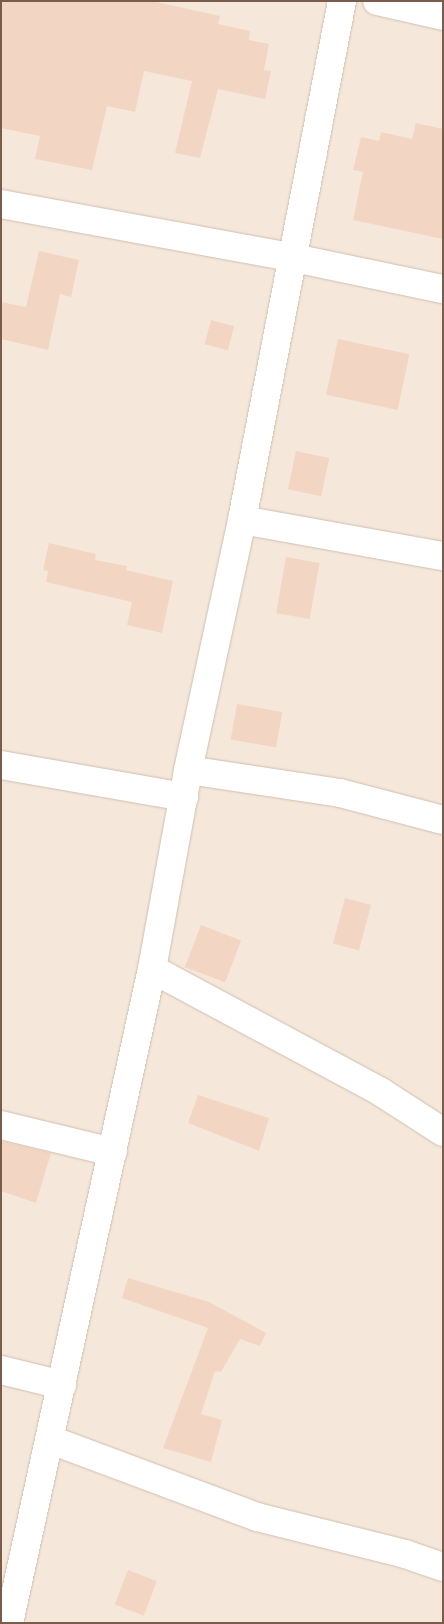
<!DOCTYPE html>
<style>
body{margin:0}
#map{position:relative;width:444px;height:1624px;overflow:hidden;background:#fdf6ec;font-family:"Varela Round",sans-serif}
div>[style]{position:absolute}
.residential>*{inset:0;background:#f5e8da;transform-origin:0 0}
.building>*{inset:0;background:#f3d5c3;transform-origin:0 0}
.roads{filter:drop-shadow(0 0 1px #d1beb0) drop-shadow(0 0 1px #d1beb0)}
.minor>*{height:28px;margin:-14px;padding:0 14px;transform-origin:14px;border-radius:14px;background:#fff}
span{translate:-50% -50%;white-space:nowrap;text-align:center;line-height:1.15;-webkit-text-stroke:4px #fffaf3;paint-order:stroke}
.frame{position:absolute;inset:0;border:2px solid #7a5c4d;pointer-events:none}
</style>
<div id="map">
<div class="residential">
<div style="left:1px;top:1px;width:442px;height:1622px"></div>
</div>
<div class="building">
<div style="clip-path:polygon(1px 1px,152px 1px,220px 16px,218px 24px,250px 31px,249px 40px,269px 44px,264px 70px,271px 71px,265px 99px,218px 89px,200px 158px,175px 153px,192px 81px,144px 71px,135px 112px,107px 106px,92px 170px,35px 159px,40px 136px,1px 128px)"></div>
<div style="clip-path:polygon(416px 123px,443px 129px,443px 239px,353px 220px,363px 172px,353px 170px,361px 137px,379px 141px,381px 132px,412px 139px)"></div>
<div style="clip-path:polygon(39px 251px,79px 260px,71px 297px,60px 294px,48px 350px,1px 339px,1px 302px,26px 307px)"></div>
<div style="left:211px;top:320px;width:24px;height:25px;rotate:15deg"></div>
<div style="left:338px;top:339px;width:73px;height:57px;rotate:12deg"></div>
<div style="left:296px;top:451px;width:34px;height:39px;rotate:12deg"></div>
<div style="clip-path:polygon(49px 543px,96px 554px,95px 560px,127px 566px,126px 570px,173px 581px,162px 633px,127px 625px,132px 602px,46px 582px,48px 571px,43px 570px)"></div>
<div style="left:286px;top:557px;width:34px;height:57px;rotate:10deg"></div>
<div style="left:237px;top:704px;width:46px;height:36px;rotate:10deg"></div>
<div style="left:345px;top:898px;width:27px;height:47px;rotate:15deg"></div>
<div style="left:201px;top:925px;width:43px;height:45px;rotate:21deg"></div>
<div style="clip-path:polygon(198px 1095px,269px 1118px,259px 1151px,188px 1123px)"></div>
<div style="clip-path:polygon(1px 1141px,51px 1153px,36px 1203px,1px 1191px)"></div>
<div style="clip-path:polygon(128px 1278px,209px 1302px,266px 1333px,260px 1346px,240px 1339px,221px 1372px,215px 1371px,201px 1414px,222px 1420px,211px 1462px,163px 1448px,208px 1328px,122px 1298px)"></div>
<div style="left:128px;top:1570px;width:31px;height:37px;rotate:21deg"></div>
</div>
<div class="roads">
<div class="minor">
<div style="left:377px;top:1px;width:68px;rotate:12.8deg"></div>
<div style="left:1px;top:204px;width:298px;rotate:10.4deg"></div>
<div style="left:294px;top:258px;width:152px;rotate:11.8deg"></div>
<div style="left:242px;top:520px;width:204px;rotate:10.2deg"></div>
<div style="left:1px;top:765px;width:186px;rotate:9.9deg"></div>
<div style="left:188px;top:770px;width:154px;rotate:8.6deg"></div>
<div style="left:340px;top:793px;width:106px;rotate:14.7deg"></div>
<div style="left:152px;top:969px;width:260px;rotate:28.2deg"></div>
<div style="left:381px;top:1092px;width:74px;rotate:32.8deg"></div>
<div style="left:1px;top:1125px;width:115px;rotate:13.6deg"></div>
<div style="left:1px;top:1370px;width:63px;rotate:13.8deg"></div>
<div style="left:51px;top:1440px;width:220px;rotate:20.5deg"></div>
<div style="left:257px;top:1517px;width:153px;rotate:14deg"></div>
<div style="left:405px;top:1554px;width:40px;rotate:18.9deg"></div>
<div style="left:9px;top:1623px;width:669px;rotate:-77.67deg"></div>
<div style="left:152px;top:969px;width:202px;rotate:-79.7deg"></div>
<div style="left:188px;top:770px;width:256px;rotate:-77.8deg"></div>
<div style="left:242px;top:520px;width:529px;rotate:-79.09deg"></div>
</div>
</div>
<div class="frame"></div>
</div>
